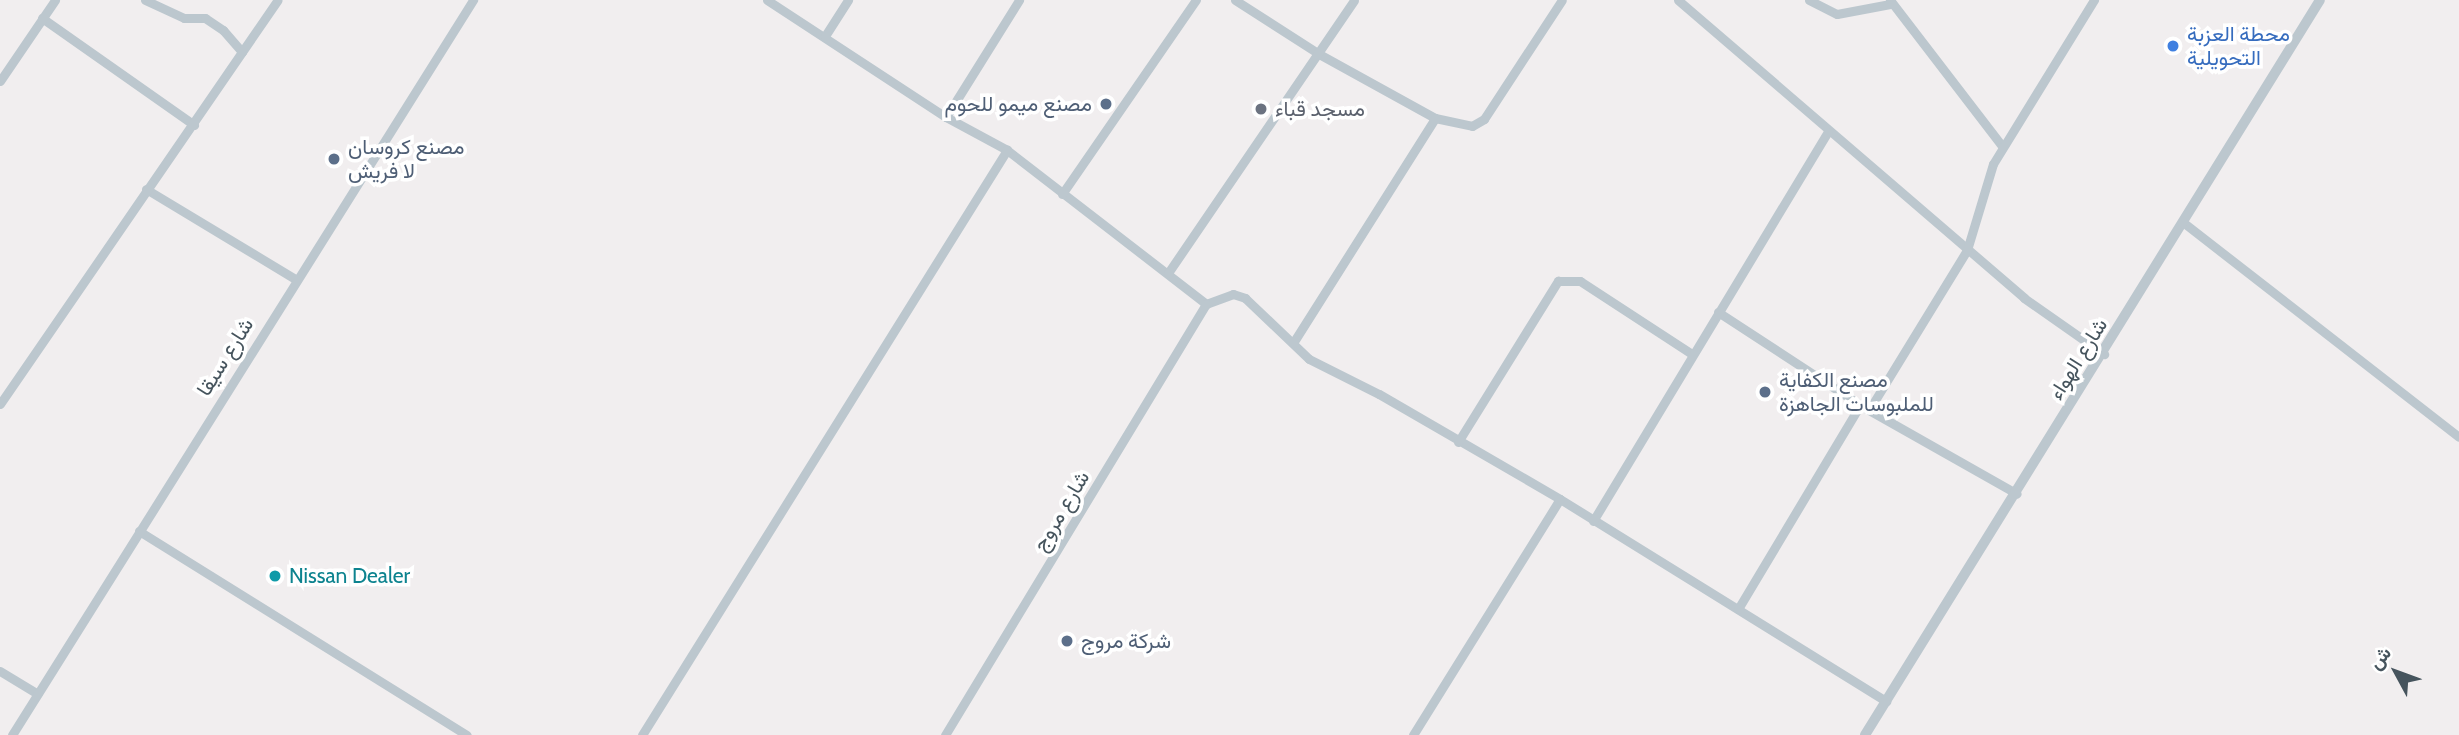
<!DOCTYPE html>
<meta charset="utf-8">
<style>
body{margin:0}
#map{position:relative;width:2459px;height:735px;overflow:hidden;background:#f1eeef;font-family:Cabin,Vazirmatn,sans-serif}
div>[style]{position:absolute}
.minor>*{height:9px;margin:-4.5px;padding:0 4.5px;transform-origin:4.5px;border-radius:4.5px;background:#bcc7ce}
.tertiary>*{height:10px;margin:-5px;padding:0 5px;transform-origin:5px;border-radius:5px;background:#bcc7ce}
.dots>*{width:19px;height:19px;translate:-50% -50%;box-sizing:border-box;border:4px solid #fff;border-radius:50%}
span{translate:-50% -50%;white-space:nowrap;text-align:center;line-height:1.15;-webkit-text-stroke:7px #fff;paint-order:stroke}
.shop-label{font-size:21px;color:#366cbe}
.left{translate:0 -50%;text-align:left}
.service-label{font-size:21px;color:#4e5e75}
.right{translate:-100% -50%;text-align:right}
.worship-label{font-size:21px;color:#5b616d}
.street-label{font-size:21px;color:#46545d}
.culture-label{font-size:21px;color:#0d838f}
.north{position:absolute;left:2361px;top:637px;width:70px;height:70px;-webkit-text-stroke:5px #fff;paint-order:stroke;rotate:311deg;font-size:19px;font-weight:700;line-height:28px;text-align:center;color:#46545d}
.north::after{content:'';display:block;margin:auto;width:24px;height:32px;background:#46545d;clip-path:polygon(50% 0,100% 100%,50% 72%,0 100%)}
</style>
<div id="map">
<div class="minor">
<div style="left:145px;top:0;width:43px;rotate:24.8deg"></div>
<div style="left:184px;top:18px;width:21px"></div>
<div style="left:205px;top:18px;width:22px;rotate:34deg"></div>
<div style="left:223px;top:30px;width:29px;rotate:49deg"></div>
<div style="left:767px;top:0;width:214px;rotate:33.2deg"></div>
<div style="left:946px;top:117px;width:69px;rotate:28.4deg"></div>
<div style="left:1007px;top:150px;width:252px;rotate:37.7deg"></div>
<div style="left:1206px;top:304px;width:29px;rotate:-20deg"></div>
<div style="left:1233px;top:294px;width:13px;rotate:18deg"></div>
<div style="left:1245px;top:298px;width:88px;rotate:43.6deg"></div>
<div style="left:1309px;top:359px;width:78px;rotate:26.6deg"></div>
<div style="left:1379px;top:394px;width:209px;rotate:30.1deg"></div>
<div style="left:1560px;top:499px;width:384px;rotate:31.8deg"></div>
<div style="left:1235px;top:0;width:100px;rotate:32.7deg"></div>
<div style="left:1319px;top:54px;width:132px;rotate:28.9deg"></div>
<div style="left:1435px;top:118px;width:38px;rotate:12deg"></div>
<div style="left:1472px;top:126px;width:14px;rotate:-30deg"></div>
<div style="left:1484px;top:119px;width:142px;rotate:-56.8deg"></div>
<div style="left:1678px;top:0;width:457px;rotate:40.7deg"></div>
<div style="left:2024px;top:298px;width:98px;rotate:35deg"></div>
<div style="left:1809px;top:0;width:31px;rotate:27deg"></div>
<div style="left:1837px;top:14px;width:54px;rotate:-10.7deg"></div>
<div style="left:1890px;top:0;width:185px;rotate:52.5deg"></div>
<div style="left:42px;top:18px;width:186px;rotate:35.1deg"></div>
<div style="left:825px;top:36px;width:43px;rotate:-57.4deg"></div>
<div style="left:0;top:81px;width:98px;rotate:-55.8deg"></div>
<div style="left:946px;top:117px;width:138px;rotate:-58deg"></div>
<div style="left:146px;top:189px;width:174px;rotate:31.1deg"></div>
<div style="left:1062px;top:194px;width:236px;rotate:-55.4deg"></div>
<div style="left:2184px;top:223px;width:348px;rotate:37.9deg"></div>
<div style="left:1168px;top:273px;width:330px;rotate:-55.7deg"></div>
<div style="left:1718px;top:312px;width:170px;rotate:33.2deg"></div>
<div style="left:1860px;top:405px;width:180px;rotate:29.5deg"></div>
<div style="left:1293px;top:343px;width:266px;rotate:-57.7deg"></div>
<div style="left:0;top:404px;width:490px;rotate:-55.5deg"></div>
<div style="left:1869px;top:410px;width:188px;rotate:-58.5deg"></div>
<div style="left:1967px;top:250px;width:90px;rotate:-73.2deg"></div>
<div style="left:1993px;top:164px;width:193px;rotate:-58.4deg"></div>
<div style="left:1458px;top:442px;width:190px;rotate:-58.2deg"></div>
<div style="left:1558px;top:281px;width:22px"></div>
<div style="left:1580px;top:281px;width:134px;rotate:33.1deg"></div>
<div style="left:1593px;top:521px;width:454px;rotate:-58.9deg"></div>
<div style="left:139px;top:531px;width:386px;rotate:31.9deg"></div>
<div style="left:1738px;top:609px;width:238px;rotate:-59.1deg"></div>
<div style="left:0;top:671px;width:44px;rotate:31.2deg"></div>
<div style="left:12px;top:735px;width:868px;rotate:-57.9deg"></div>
<div style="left:642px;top:735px;width:690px;rotate:-58.04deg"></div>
<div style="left:945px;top:735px;width:504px;rotate:-58.8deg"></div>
<div style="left:1413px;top:735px;width:278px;rotate:-58.1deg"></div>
</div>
<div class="tertiary">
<div style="left:1865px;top:735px;width:864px;rotate:-58.24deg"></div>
</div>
<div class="dots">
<div style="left:2173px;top:46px;background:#3f7fe0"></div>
<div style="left:1106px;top:104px;background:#5c6f8a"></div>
<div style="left:1261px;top:109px;background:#6b7280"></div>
<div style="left:334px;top:159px;background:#5c6f8a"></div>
<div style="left:1765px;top:392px;background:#5c6f8a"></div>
<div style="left:275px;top:576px;background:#0f9aa8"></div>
<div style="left:1067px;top:641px;background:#5c6f8a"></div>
</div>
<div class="shop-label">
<span class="left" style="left:2187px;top:46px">محطة العزبة<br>التحويلية</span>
</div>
<div class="service-label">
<span class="right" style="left:1092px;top:104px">مصنع ميمو للحوم</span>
<span class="left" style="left:348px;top:159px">مصنع كروسان<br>لا فريش</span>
<span class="left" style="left:1779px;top:392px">مصنع الكفاية<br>للملبوسات الجاهزة</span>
<span class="left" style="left:1081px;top:641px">شركة مروج</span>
</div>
<div class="worship-label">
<span class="left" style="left:1275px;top:109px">مسجد قباء</span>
</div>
<div class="street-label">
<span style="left:225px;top:357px;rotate:-58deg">شارع سيقا</span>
<span style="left:2078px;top:359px;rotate:-58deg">شارع الهواء</span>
<span style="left:1061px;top:511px;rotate:-59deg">شارع مروج</span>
</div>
<div class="culture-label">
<span class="left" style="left:289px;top:576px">Nissan Dealer</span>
</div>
<div class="north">ش</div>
</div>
